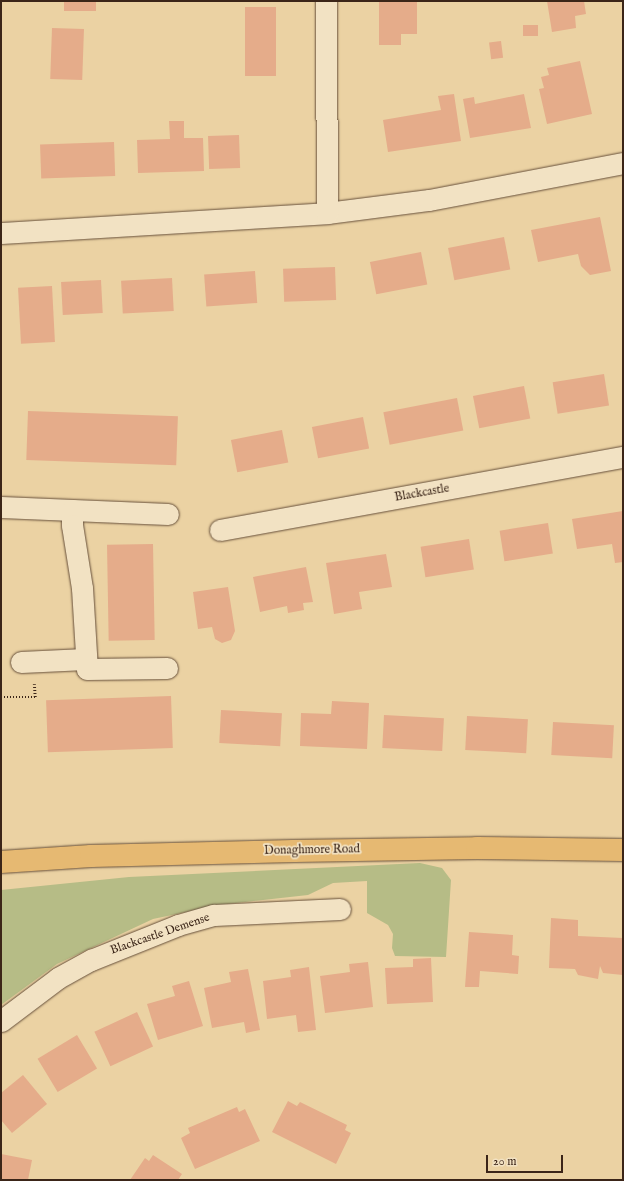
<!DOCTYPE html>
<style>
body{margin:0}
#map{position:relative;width:624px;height:1181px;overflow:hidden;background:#ebd2a3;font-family:"IM FELL English",serif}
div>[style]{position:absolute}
.green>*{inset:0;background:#b6bc86}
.building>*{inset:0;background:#e5ac8a;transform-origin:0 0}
.path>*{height:2.5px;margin-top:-1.25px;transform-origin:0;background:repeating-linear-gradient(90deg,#3b2518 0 1px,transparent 0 3px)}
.roads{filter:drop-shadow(0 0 1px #67503b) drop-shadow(0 0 1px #67503b)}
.minor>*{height:21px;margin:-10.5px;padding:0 10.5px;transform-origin:10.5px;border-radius:10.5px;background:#f2e2c3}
.primary>*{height:22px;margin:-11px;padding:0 11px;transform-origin:11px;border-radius:11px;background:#e6b972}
span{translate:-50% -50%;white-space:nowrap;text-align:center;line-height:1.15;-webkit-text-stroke:3.5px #f2e2c3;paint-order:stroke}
.street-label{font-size:12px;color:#3b2518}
.frame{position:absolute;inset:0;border:2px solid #3b2518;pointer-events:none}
.scale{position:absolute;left:486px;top:1155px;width:77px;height:18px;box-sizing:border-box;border:2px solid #3b2518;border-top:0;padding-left:5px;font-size:12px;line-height:14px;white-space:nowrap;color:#3b2518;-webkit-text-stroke:3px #f2e2c3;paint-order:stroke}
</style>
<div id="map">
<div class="green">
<div style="clip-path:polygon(420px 863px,442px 868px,451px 880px,446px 957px,395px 956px,392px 948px,393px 934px,388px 925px,367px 913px,367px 881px,333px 883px,308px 895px,219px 905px,153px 919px,57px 964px,1px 1005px,1px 890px,129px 877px)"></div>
</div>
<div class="building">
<div style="left:64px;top:1px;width:32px;height:10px"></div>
<div style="clip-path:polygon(379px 1px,417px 1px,417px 34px,401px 34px,401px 45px,379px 45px)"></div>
<div style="clip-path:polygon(547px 1px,584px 1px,586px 14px,575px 16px,576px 28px,552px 32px)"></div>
<div style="left:245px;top:7px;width:31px;height:69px"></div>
<div style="left:538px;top:25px;width:11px;height:15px;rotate:90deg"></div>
<div style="left:52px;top:28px;width:32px;height:51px;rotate:2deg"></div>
<div style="left:501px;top:41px;width:17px;height:12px;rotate:83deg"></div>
<div style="clip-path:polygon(580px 61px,592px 114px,547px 124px,539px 89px,544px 88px,541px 77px,549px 75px,547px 68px)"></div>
<div style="clip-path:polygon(454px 94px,461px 141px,388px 152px,383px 120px,441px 110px,438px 96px)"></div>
<div style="clip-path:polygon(524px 94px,531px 128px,470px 138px,463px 99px,474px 97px,475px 104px)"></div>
<div style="clip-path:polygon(169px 121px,184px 121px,184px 138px,203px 138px,204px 171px,138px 173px,137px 140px,170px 139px)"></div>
<div style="left:239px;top:135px;width:33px;height:31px;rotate:88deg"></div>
<div style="left:114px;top:142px;width:34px;height:74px;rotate:88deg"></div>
<div style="clip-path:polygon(600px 217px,611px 271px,590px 275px,581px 266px,578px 254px,538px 262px,531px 230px)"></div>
<div style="left:504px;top:237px;width:33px;height:57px;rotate:79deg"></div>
<div style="left:421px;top:252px;width:33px;height:52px;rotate:79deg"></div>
<div style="left:335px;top:267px;width:33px;height:52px;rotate:88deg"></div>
<div style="left:255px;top:271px;width:32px;height:51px;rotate:86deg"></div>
<div style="left:172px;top:278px;width:33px;height:51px;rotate:87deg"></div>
<div style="left:101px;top:280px;width:33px;height:40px;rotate:87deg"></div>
<div style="left:52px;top:286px;width:56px;height:34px;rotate:87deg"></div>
<div style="left:604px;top:374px;width:32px;height:52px;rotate:81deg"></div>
<div style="left:524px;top:386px;width:33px;height:52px;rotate:79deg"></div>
<div style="left:457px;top:398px;width:33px;height:75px;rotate:79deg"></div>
<div style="left:28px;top:411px;width:150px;height:49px;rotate:2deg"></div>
<div style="left:363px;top:417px;width:32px;height:52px;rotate:79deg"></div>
<div style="left:282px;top:430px;width:33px;height:52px;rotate:79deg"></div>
<div style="clip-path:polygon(623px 511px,623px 562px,615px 563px,612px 544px,577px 549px,572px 519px)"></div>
<div style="left:548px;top:523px;width:31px;height:49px;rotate:81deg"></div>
<div style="left:469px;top:539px;width:31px;height:49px;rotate:81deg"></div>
<div style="left:153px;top:544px;width:96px;height:46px;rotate:89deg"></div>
<div style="clip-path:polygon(386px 554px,392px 587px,359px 592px,362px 609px,334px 614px,326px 563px)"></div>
<div style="clip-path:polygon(306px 567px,313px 602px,303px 603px,304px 610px,288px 613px,287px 606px,260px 612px,253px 577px)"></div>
<div style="clip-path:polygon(228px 587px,235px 631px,231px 640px,222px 643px,215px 639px,212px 627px,198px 629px,193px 592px)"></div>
<div style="left:171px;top:696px;width:52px;height:125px;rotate:88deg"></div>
<div style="clip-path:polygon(332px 701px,369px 703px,367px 749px,300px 746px,301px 713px,331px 714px)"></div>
<div style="left:221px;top:710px;width:61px;height:33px;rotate:3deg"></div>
<div style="left:384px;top:715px;width:60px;height:33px;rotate:3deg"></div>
<div style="left:467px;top:716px;width:61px;height:34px;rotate:3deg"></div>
<div style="left:553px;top:722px;width:61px;height:33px;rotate:3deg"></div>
<div style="clip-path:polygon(551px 918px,578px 920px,578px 936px,623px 938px,623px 975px,603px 973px,600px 966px,598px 979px,578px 975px,575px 969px,549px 968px)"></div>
<div style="clip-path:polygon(469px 932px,513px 935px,512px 955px,519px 956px,518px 974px,480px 971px,479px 987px,465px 987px)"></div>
<div style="clip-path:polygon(431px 958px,433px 1002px,387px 1004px,385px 968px,413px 967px,413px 959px)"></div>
<div style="clip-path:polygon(368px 962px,373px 1007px,325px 1013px,320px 976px,350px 972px,349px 964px)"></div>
<div style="clip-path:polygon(309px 967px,316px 1030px,298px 1032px,296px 1015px,267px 1019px,263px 981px,291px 977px,290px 970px)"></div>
<div style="clip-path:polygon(248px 969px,260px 1030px,246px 1033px,244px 1022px,212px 1028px,204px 988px,231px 982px,229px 972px)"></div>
<div style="clip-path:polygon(189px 981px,203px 1026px,158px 1040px,147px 1004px,175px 996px,172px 986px)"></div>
<div style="left:137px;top:1012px;width:38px;height:47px;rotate:65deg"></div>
<div style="left:77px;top:1035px;width:39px;height:46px;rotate:59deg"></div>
<div style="clip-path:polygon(23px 1075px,47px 1104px,12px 1133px,1px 1120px,1px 1093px)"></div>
<div style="clip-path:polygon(288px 1101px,297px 1106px,300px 1102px,347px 1125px,345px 1130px,351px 1133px,336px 1164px,272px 1132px)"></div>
<div style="clip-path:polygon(237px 1107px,239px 1112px,245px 1109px,260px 1141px,195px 1169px,181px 1138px,190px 1133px,188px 1128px)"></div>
<div style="clip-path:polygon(1px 1154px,32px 1160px,28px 1180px,1px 1180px)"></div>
<div style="clip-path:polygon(153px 1155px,182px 1174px,178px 1180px,130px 1180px,145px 1158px,149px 1161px)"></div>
</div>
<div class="path">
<div style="left:1px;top:697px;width:34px"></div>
<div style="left:35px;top:697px;width:13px;rotate:-94deg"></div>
</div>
<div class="roads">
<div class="minor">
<div style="left:327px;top:213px;width:103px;rotate:-7.3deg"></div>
<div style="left:429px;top:200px;width:197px;rotate:-10.8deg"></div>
<div style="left:1px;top:233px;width:327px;rotate:-3.5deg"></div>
<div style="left:327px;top:213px;width:212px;rotate:-90.3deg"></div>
<div style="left:1px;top:507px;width:167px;rotate:2.4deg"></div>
<div style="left:72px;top:510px;width:15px;rotate:90deg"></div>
<div style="left:72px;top:525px;width:64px;rotate:81deg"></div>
<div style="left:82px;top:588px;width:81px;rotate:86.5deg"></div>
<div style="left:87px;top:669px;width:80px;rotate:-0.7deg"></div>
<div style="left:220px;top:530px;width:410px;rotate:-10.3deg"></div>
<div style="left:21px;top:662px;width:64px;rotate:-2.7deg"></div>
<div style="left:1px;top:1021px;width:71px;rotate:-37deg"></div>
<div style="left:58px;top:978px;width:38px;rotate:-29deg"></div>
<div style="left:91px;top:960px;width:94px;rotate:-21.9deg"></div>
<div style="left:178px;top:925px;width:37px;rotate:-16deg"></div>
<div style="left:214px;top:915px;width:126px;rotate:-2.7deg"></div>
</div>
<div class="primary">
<div style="left:1px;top:862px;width:90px;rotate:-3.8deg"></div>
<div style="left:91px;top:856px;width:203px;rotate:-1.4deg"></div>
<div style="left:294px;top:851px;width:183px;rotate:-0.9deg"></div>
<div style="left:477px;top:848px;width:146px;rotate:0.8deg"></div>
</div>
</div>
<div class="street-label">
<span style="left:422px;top:493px;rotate:-10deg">Blackcastle</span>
<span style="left:312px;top:850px;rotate:-1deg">Donaghmore Road</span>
<span style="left:160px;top:934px;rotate:-19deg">Blackcastle Demense</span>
</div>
<div class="frame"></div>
<div class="scale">20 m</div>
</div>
